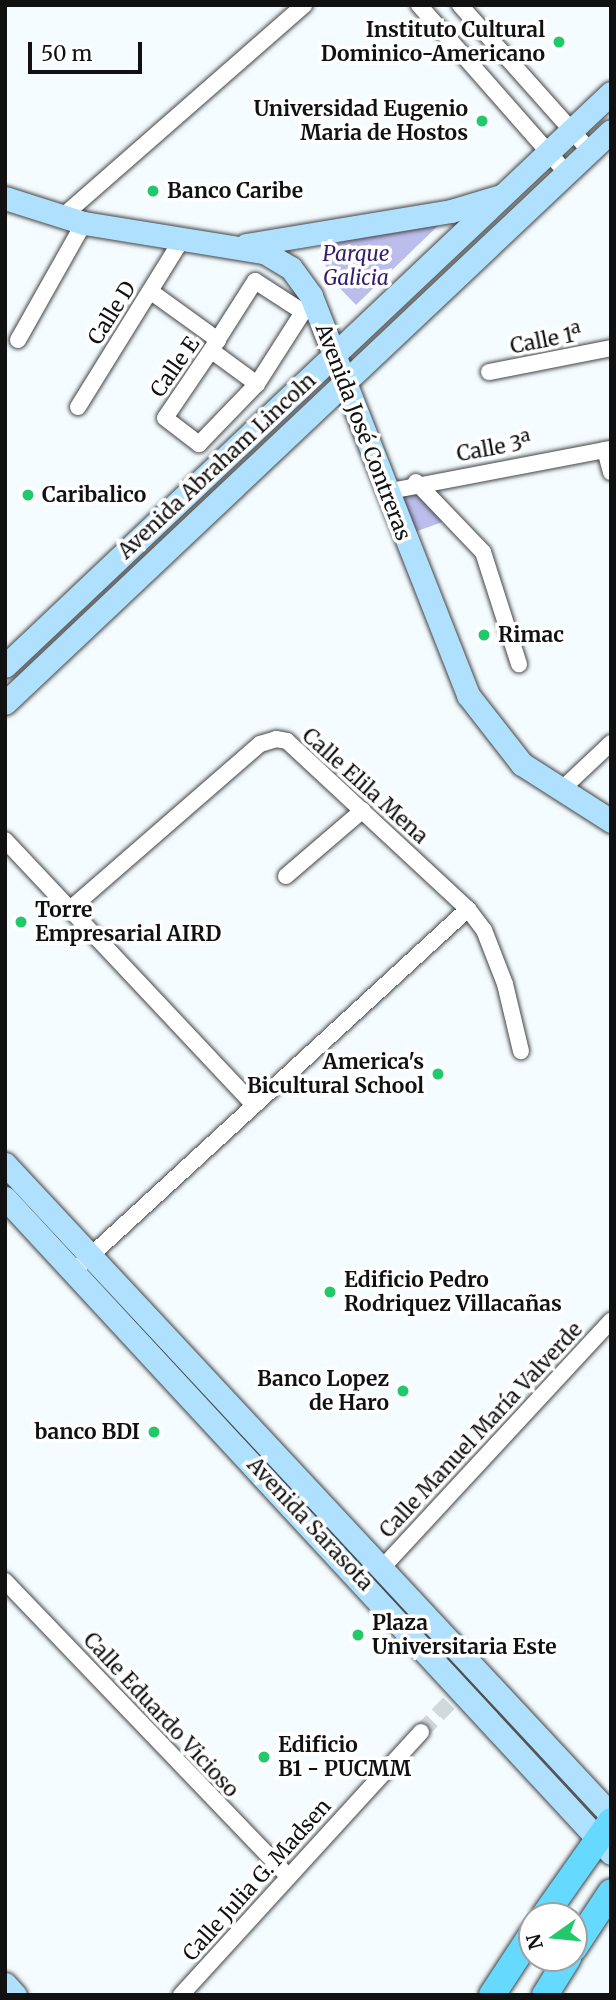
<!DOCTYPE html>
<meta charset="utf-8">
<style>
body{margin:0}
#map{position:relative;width:616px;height:2000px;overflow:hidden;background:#f4fcff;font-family:Merriweather,serif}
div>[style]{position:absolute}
.green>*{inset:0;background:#bbbdec}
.street-tunnel>*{height:16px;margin-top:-8px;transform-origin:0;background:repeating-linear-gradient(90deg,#d2d9db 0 16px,transparent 0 24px)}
.roads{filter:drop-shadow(0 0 2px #444) drop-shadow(0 0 2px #444)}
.street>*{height:16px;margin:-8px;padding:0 8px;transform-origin:8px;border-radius:8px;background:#fff}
.secondary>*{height:23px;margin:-11.5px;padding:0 11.5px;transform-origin:11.5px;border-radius:11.5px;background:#afe1ff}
.primary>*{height:26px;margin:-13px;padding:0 13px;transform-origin:13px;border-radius:13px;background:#66d9fe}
.dots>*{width:19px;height:19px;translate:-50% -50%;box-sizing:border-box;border:4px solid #fff;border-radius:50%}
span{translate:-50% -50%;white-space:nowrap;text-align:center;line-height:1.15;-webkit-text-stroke:7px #fff;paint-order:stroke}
.poi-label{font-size:21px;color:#111;font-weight:700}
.right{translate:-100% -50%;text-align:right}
.left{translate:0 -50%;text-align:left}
.park-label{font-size:21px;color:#331c6d;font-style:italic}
.street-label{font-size:21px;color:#111}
.frame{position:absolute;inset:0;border:7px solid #111;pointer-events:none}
.north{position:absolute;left:518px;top:1902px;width:70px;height:70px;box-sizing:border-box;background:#fff;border:2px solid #a0a0a0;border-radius:50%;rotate:255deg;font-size:19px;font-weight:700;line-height:28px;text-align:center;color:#111}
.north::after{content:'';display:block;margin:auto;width:24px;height:32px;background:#21c96a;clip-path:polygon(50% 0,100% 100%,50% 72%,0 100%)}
.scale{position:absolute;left:28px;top:42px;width:114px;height:32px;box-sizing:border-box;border:4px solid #111;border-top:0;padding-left:9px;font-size:21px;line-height:24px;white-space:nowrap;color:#111;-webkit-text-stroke:5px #fff;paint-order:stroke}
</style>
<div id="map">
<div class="green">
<div style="clip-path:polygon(435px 215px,447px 217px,356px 305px,331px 279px,323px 259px,333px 244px)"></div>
<div style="clip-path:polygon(413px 489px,445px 521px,412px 533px,398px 495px)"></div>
</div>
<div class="street-tunnel">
<div style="left:421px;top:1732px;width:43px;rotate:-45.9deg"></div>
</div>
<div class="roads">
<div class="street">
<div style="left:419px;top:5px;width:220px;rotate:48.7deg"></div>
<div style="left:460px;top:5px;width:194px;rotate:48.3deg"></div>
<div style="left:62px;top:217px;width:322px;rotate:-41.2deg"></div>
<div style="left:150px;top:291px;width:84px;rotate:35.8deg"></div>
<div style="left:218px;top:340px;width:94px;rotate:124.2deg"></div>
<div style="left:165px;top:418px;width:43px;rotate:37.4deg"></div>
<div style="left:199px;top:444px;width:83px;rotate:-46deg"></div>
<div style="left:18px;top:340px;width:134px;rotate:-60.6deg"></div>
<div style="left:212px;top:351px;width:56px;rotate:36.3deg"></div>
<div style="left:257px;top:384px;width:85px;rotate:-57.4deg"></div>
<div style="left:303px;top:312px;width:57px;rotate:-147.1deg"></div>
<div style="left:255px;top:281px;width:69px;rotate:122.5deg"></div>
<div style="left:489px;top:372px;width:124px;rotate:-11.1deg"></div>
<div style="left:78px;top:407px;width:195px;rotate:-58.2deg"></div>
<div style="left:605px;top:450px;width:23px;rotate:75deg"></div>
<div style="left:416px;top:482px;width:97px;rotate:46.3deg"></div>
<div style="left:483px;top:552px;width:118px;rotate:72.2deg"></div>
<div style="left:385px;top:492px;width:230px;rotate:-10.8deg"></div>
<div style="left:560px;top:791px;width:70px;rotate:-43.3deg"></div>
<div style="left:5px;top:840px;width:364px;rotate:46.8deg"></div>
<div style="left:286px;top:876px;width:101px;rotate:-40.6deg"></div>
<div style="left:69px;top:910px;width:253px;rotate:-41deg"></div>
<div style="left:260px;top:744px;width:17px;rotate:-17deg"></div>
<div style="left:276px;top:739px;width:11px;rotate:10deg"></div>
<div style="left:287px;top:741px;width:247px;rotate:42.9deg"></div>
<div style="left:468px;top:909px;width:26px;rotate:53deg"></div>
<div style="left:484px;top:930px;width:58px;rotate:68.7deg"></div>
<div style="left:505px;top:984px;width:69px;rotate:76.6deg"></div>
<div style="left:74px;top:1271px;width:535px;rotate:-42.58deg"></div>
<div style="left:382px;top:1568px;width:337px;rotate:-47.2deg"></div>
<div style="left:5px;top:1581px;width:409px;rotate:46.2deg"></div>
<div style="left:181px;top:1995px;width:356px;rotate:-47.6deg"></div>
</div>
<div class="secondary">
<div style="left:5px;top:198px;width:83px;rotate:17.6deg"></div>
<div style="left:84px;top:223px;width:182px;rotate:9.2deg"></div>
<div style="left:264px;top:252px;width:31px;rotate:31deg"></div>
<div style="left:291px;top:268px;width:34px;rotate:54deg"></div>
<div style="left:311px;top:296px;width:429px;rotate:68.5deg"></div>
<div style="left:468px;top:695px;width:88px;rotate:52deg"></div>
<div style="left:522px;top:764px;width:106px;rotate:32.6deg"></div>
<div style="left:246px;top:245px;width:208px;rotate:-9.4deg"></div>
<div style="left:451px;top:211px;width:52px;rotate:-16.7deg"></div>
<div style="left:5px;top:666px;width:834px;rotate:-43.4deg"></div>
<div style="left:5px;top:703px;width:833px;rotate:-43.35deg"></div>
<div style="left:5px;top:1164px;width:889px;rotate:47.05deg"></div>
<div style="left:5px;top:1198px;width:892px;rotate:47.23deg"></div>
<div style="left:5px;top:1984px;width:15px;rotate:48deg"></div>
</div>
<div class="primary">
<div style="left:544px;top:1916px;width:116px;rotate:-54.8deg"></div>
<div style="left:574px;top:1948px;width:67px;rotate:-56.5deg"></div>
<div style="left:492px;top:1995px;width:73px;rotate:-56.7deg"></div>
<div style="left:545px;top:1995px;width:44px;rotate:-58.1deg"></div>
</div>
</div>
<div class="dots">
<div style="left:559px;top:42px;background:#21c96a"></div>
<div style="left:482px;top:121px;background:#21c96a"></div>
<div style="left:153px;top:191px;background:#21c96a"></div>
<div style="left:28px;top:495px;background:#21c96a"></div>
<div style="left:484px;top:635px;background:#21c96a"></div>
<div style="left:21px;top:922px;background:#21c96a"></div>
<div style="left:438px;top:1074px;background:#21c96a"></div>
<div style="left:330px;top:1292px;background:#21c96a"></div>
<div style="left:403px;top:1391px;background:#21c96a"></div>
<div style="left:154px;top:1432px;background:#21c96a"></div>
<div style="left:358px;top:1635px;background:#21c96a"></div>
<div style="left:264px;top:1757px;background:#21c96a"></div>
</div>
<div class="poi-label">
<span class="right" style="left:545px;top:42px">Instituto Cultural<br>Dominico-Americano</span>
<span class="right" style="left:468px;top:121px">Universidad Eugenio<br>Maria de Hostos</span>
<span class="left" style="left:167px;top:191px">Banco Caribe</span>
<span class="left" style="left:42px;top:495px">Caribalico</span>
<span class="left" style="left:498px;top:635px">Rimac</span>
<span class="left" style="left:35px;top:922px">Torre<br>Empresarial AIRD</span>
<span class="right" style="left:424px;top:1074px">America's<br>Bicultural School</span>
<span class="left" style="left:344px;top:1292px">Edificio Pedro<br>Rodriquez Villacañas</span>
<span class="right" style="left:389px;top:1391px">Banco Lopez<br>de Haro</span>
<span class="right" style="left:140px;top:1432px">banco BDI</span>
<span class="left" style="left:372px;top:1635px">Plaza<br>Universitaria Este</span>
<span class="left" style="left:278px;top:1757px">Edificio<br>B1 - PUCMM</span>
</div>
<div class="park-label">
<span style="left:356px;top:266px">Parque<br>Galicia</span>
</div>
<div class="street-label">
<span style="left:112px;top:313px;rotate:-58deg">Calle D</span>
<span style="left:546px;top:340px;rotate:-11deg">Calle 1ª</span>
<span style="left:175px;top:367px;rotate:-55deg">Calle E</span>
<span style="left:363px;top:432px;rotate:69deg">Avenida José Contreras</span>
<span style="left:494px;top:448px;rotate:-10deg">Calle 3ª</span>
<span style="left:217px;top:466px;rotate:-43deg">Avenida Abraham Lincoln</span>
<span style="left:365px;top:786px;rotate:42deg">Calle Elila Mena</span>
<span style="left:481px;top:1430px;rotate:-47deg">Calle Manuel María Valverde</span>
<span style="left:310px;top:1524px;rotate:47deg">Avenida Sarasota</span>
<span style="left:161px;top:1715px;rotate:47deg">Calle Eduardo Vicioso</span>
<span style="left:257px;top:1880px;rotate:-48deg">Calle Julia G. Madsen</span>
</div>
<div class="frame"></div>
<div class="north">N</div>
<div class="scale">50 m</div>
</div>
